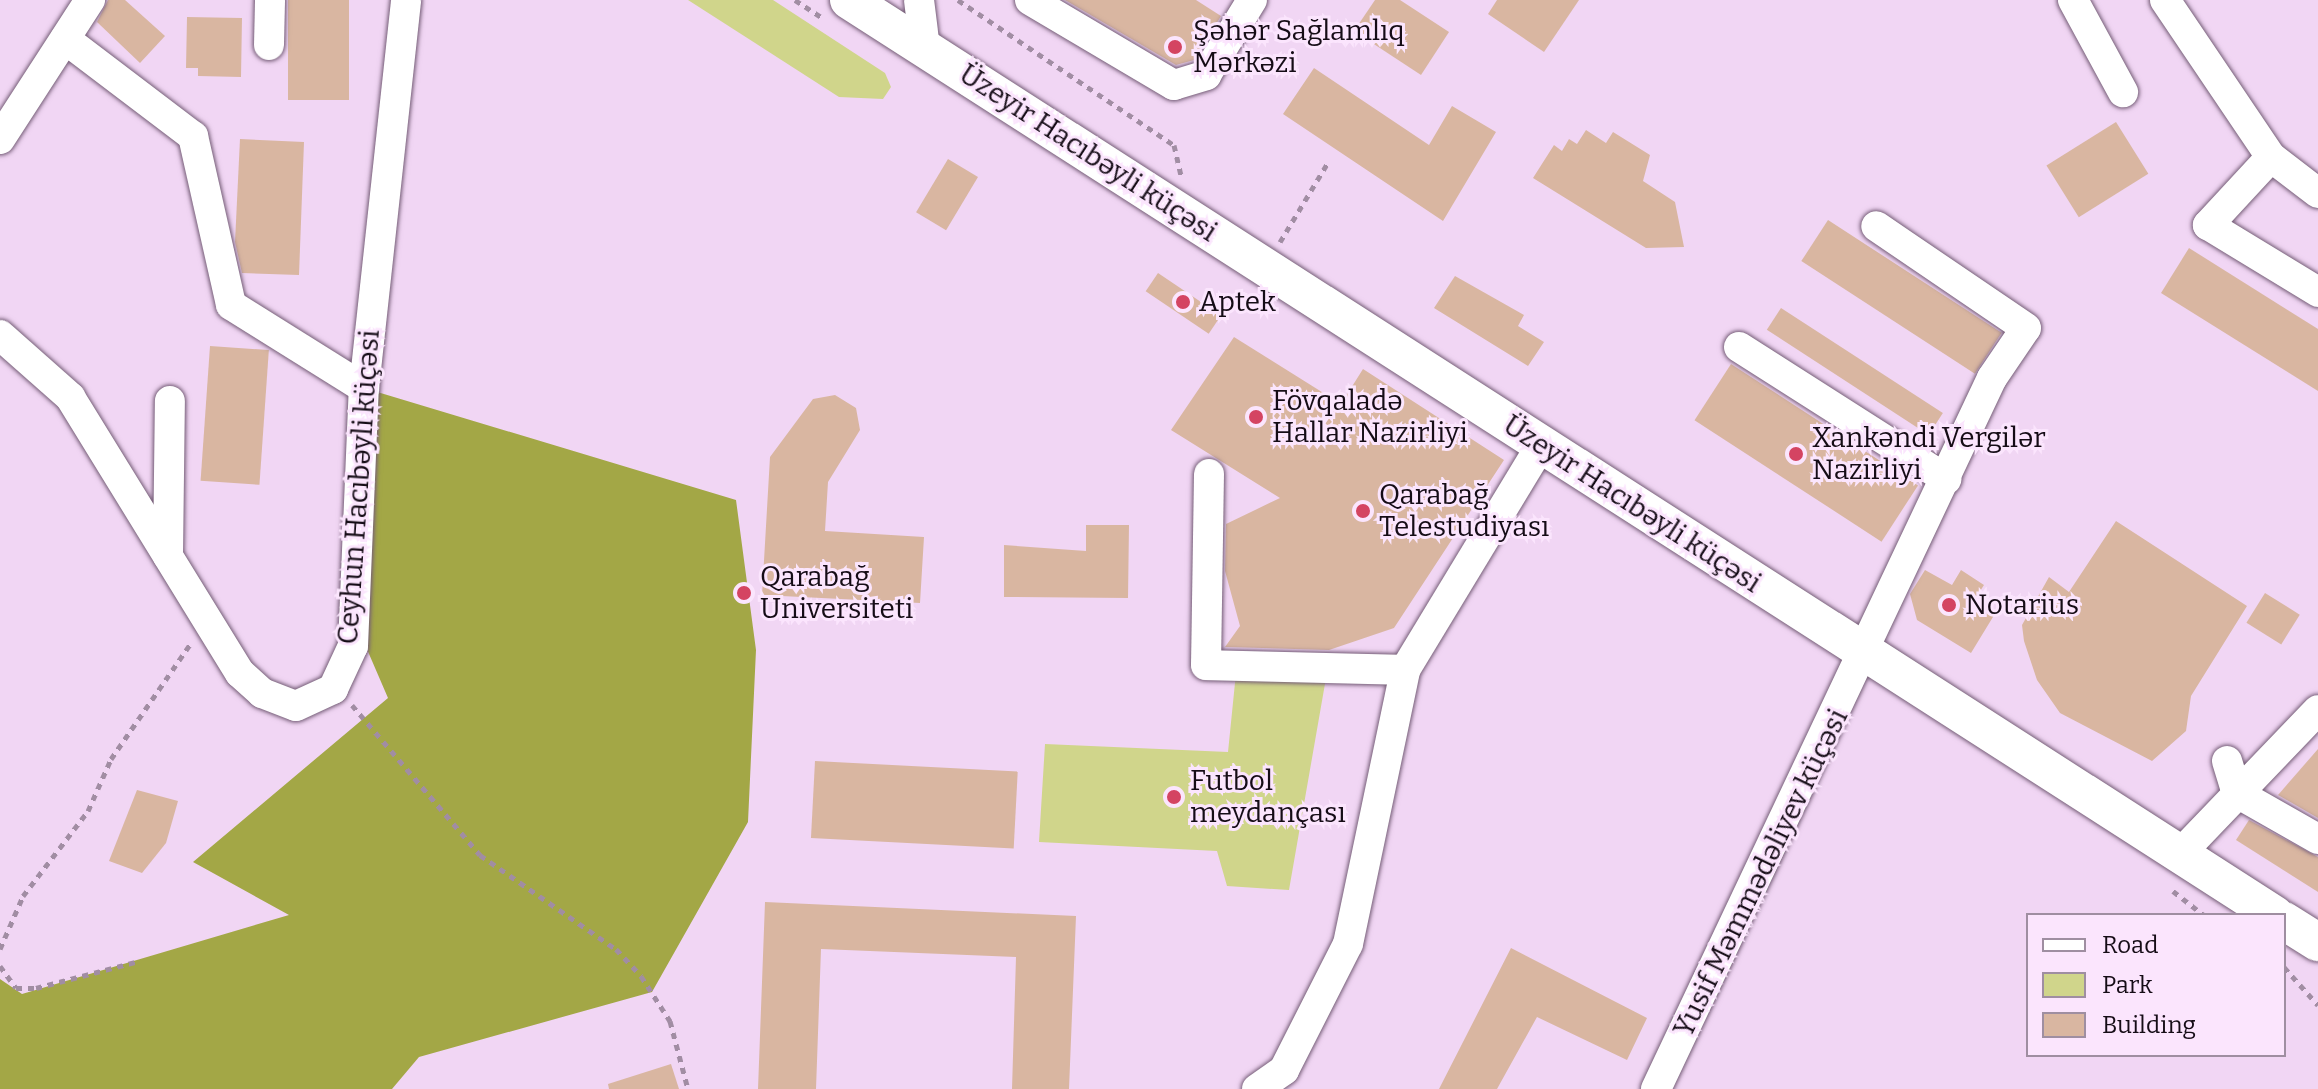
<!DOCTYPE html>
<meta charset="utf-8">
<style>
body{margin:0}
#map{position:relative;width:2318px;height:1089px;overflow:hidden;background:#f1d6f4;font-family:Bitter,serif}
div>[style]{position:absolute}
.green>*{inset:0;background:#d0d58b}
.forest>*{inset:0;background:#a3a746}
.building>*{inset:0;background:#d9b6a1;transform-origin:0 0}
.path>*{height:5px;margin-top:-2.5px;transform-origin:0;background:repeating-linear-gradient(90deg,#a18da3 0 6px,transparent 0 12px)}
.roads{filter:drop-shadow(0 0 2px #755d77) drop-shadow(0 0 2px #755d77)}
.minor>*{height:30px;margin:-15px;padding:0 15px;transform-origin:15px;border-radius:15px;background:#fff}
.major>*{height:38px;margin:-19px;padding:0 19px;transform-origin:19px;border-radius:19px;background:#fff}
.dots>*{width:22px;height:22px;translate:-50% -50%;box-sizing:border-box;border:4px solid #fbe5fd;border-radius:50%}
span{translate:-50% -50%;white-space:nowrap;text-align:center;line-height:1.15;-webkit-text-stroke:6px #fbe5fd;paint-order:stroke}
.poi-label{font-size:28px;color:#150c16}
.left{translate:0 -50%;text-align:left}
.street-label{font-size:28px;color:#150c16}
.legend{position:absolute;left:2026px;top:913px;width:260px;height:144px;box-sizing:border-box;background:#fbe5fd;border:2px solid #9f8ea1;margin:0;padding:10px 14px;list-style:none;font-size:24px;color:#150c16}
.legend li{display:flex;align-items:center;gap:16px;height:40px}
.legend b{width:40px;border:2px solid #9f8ea1}
</style>
<div id="map">
<div class="green">
<div style="clip-path:polygon(688px 0,773px 0,885px 73px,891px 87px,883px 99px,839px 97px)"></div>
<div style="clip-path:polygon(1236px 673px,1326px 678px,1289px 890px,1227px 886px,1217px 851px,1039px 842px,1045px 744px,1228px 752px)"></div>
</div>
<div class="forest">
<div style="clip-path:polygon(364px 388px,736px 500px,756px 650px,748px 822px,652px 992px,419px 1057px,392px 1089px,0 1089px,0 979px,22px 994px,289px 915px,193px 862px,388px 698px,363px 640px)"></div>
</div>
<div class="building">
<div style="clip-path:polygon(108px 0,125px 0,165px 36px,140px 63px,97px 22px)"></div>
<div style="left:288px;top:0;width:61px;height:100px"></div>
<div style="clip-path:polygon(1065px 0,1196px 0,1221px 16px,1194px 60px,1176px 65px)"></div>
<div style="clip-path:polygon(1375px 0,1400px 0,1449px 32px,1421px 75px,1354px 31px)"></div>
<div style="clip-path:polygon(1497px 0,1579px 0,1544px 52px,1488px 14px)"></div>
<div style="clip-path:polygon(187px 17px,242px 18px,241px 77px,198px 76px,198px 68px,186px 68px)"></div>
<div style="clip-path:polygon(1314px 68px,1429px 145px,1452px 106px,1496px 132px,1443px 221px,1283px 114px)"></div>
<div style="left:2116px;top:122px;width:61px;height:82px;rotate:58deg"></div>
<div style="clip-path:polygon(1586px 130px,1606px 143px,1613px 132px,1650px 155px,1643px 181px,1675px 202px,1684px 247px,1646px 248px,1533px 178px,1554px 145px,1562px 151px,1569px 139px,1577px 144px)"></div>
<div style="clip-path:polygon(240px 139px,304px 142px,299px 275px,242px 273px,235px 242px)"></div>
<div style="left:948px;top:159px;width:35px;height:62px;rotate:31deg"></div>
<div style="left:1828px;top:220px;width:207px;height:49px;rotate:33deg"></div>
<div style="clip-path:polygon(2189px 248px,2318px 329px,2318px 391px,2161px 293px)"></div>
<div style="left:1158px;top:273px;width:76px;height:22px;rotate:34deg"></div>
<div style="clip-path:polygon(1455px 276px,1524px 315px,1518px 326px,1544px 342px,1528px 366px,1434px 308px)"></div>
<div style="left:1781px;top:308px;width:193px;height:26px;rotate:33deg"></div>
<div style="clip-path:polygon(1234px 337px,1341px 404px,1363px 369px,1504px 460px,1394px 628px,1329px 650px,1225px 647px,1240px 626px,1225px 571px,1226px 524px,1280px 498px,1171px 430px)"></div>
<div style="left:210px;top:346px;width:59px;height:135px;rotate:4deg"></div>
<div style="left:1731px;top:364px;width:223px;height:67px;rotate:33deg"></div>
<div style="clip-path:polygon(835px 395px,856px 408px,860px 430px,828px 482px,825px 531px,924px 537px,920px 603px,762px 595px,770px 457px,813px 399px)"></div>
<div style="clip-path:polygon(2116px 521px,2247px 606px,2191px 696px,2186px 731px,2152px 761px,2060px 713px,2037px 680px,2024px 641px,2022px 625px,2049px 577px,2069px 592px)"></div>
<div style="clip-path:polygon(1086px 525px,1129px 525px,1128px 598px,1004px 597px,1004px 545px,1086px 551px)"></div>
<div style="clip-path:polygon(1925px 570px,1952px 585px,1961px 570px,1984px 585px,1975px 599px,1996px 612px,1971px 653px,1917px 620px,1910px 594px)"></div>
<div style="left:2265px;top:593px;width:41px;height:35px;rotate:32deg"></div>
<div style="clip-path:polygon(2318px 749px,2318px 818px,2278px 795px)"></div>
<div style="left:815px;top:761px;width:203px;height:77px;rotate:3deg"></div>
<div style="clip-path:polygon(137px 790px,178px 801px,166px 843px,142px 873px,109px 861px)"></div>
<div style="clip-path:polygon(2249px 820px,2318px 857px,2318px 892px,2236px 840px)"></div>
<div style="clip-path:polygon(765px 902px,1076px 916px,1069px 1089px,1012px 1089px,1016px 957px,821px 949px,816px 1089px,758px 1089px)"></div>
<div style="clip-path:polygon(1511px 948px,1647px 1018px,1627px 1060px,1537px 1017px,1497px 1089px,1439px 1089px)"></div>
<div style="clip-path:polygon(671px 1064px,679px 1089px,609px 1089px,608px 1084px)"></div>
</div>
<div class="path">
<div style="left:795px;top:0;width:31px;rotate:33deg"></div>
<div style="left:958px;top:0;width:260px;rotate:33.9deg"></div>
<div style="left:1174px;top:145px;width:32px;rotate:77deg"></div>
<div style="left:1280px;top:242px;width:91px;rotate:-58.9deg"></div>
<div style="left:352px;top:705px;width:197px;rotate:49.5deg"></div>
<div style="left:480px;top:855px;width:165px;rotate:34.7deg"></div>
<div style="left:616px;top:949px;width:37px;rotate:47deg"></div>
<div style="left:641px;top:976px;width:54px;rotate:57.2deg"></div>
<div style="left:670px;top:1021px;width:70px;rotate:75.2deg"></div>
<div style="left:2173px;top:891px;width:39px;rotate:38deg"></div>
<div style="left:0;top:949px;width:58px;rotate:-66.5deg"></div>
<div style="left:23px;top:896px;width:107px;rotate:-52.6deg"></div>
<div style="left:88px;top:811px;width:57px;rotate:-66.1deg"></div>
<div style="left:111px;top:759px;width:141px;rotate:-55.4deg"></div>
<div style="left:0;top:966px;width:27px;rotate:54deg"></div>
<div style="left:16px;top:988px;width:20px"></div>
<div style="left:36px;top:988px;width:106px;rotate:-14.7deg"></div>
<div style="left:2284px;top:967px;width:51px;rotate:48.2deg"></div>
</div>
<div class="roads">
<div class="minor">
<div style="left:919px;top:0;width:48px;rotate:82.9deg"></div>
<div style="left:1030px;top:0;width:167px;rotate:30.6deg"></div>
<div style="left:1174px;top:85px;width:34px;rotate:-17deg"></div>
<div style="left:1206px;top:75px;width:88px;rotate:-58.5deg"></div>
<div style="left:2073px;top:0;width:105px;rotate:61.5deg"></div>
<div style="left:2165px;top:0;width:189px;rotate:56deg"></div>
<div style="left:2271px;top:157px;width:59px;rotate:37.5deg"></div>
<div style="left:65px;top:39px;width:161px;rotate:37.2deg"></div>
<div style="left:193px;top:136px;width:173px;rotate:77.3deg"></div>
<div style="left:231px;top:305px;width:157px;rotate:32deg"></div>
<div style="left:269px;top:45px;width:45px;rotate:-88.7deg"></div>
<div style="left:0;top:139px;width:166px;rotate:-57.1deg"></div>
<div style="left:2271px;top:157px;width:93px;rotate:132.8deg"></div>
<div style="left:2208px;top:225px;width:129px;rotate:31.3deg"></div>
<div style="left:0;top:335px;width:94px;rotate:41.5deg"></div>
<div style="left:70px;top:397px;width:324px;rotate:58.4deg"></div>
<div style="left:240px;top:673px;width:30px;rotate:42deg"></div>
<div style="left:262px;top:693px;width:36px;rotate:21deg"></div>
<div style="left:296px;top:706px;width:41px;rotate:-24.7deg"></div>
<div style="left:333px;top:689px;width:47px;rotate:-65.1deg"></div>
<div style="left:353px;top:646px;width:258px;rotate:-87.6deg"></div>
<div style="left:364px;top:388px;width:390px;rotate:-83.8deg"></div>
<div style="left:1739px;top:347px;width:246px;rotate:32.5deg"></div>
<div style="left:1209px;top:474px;width:191px;rotate:90.9deg"></div>
<div style="left:1206px;top:665px;width:199px;rotate:1.4deg"></div>
<div style="left:168px;top:556px;width:155px;rotate:-89.3deg"></div>
<div style="left:2227px;top:761px;width:34px;rotate:73deg"></div>
<div style="left:2237px;top:793px;width:93px;rotate:29.6deg"></div>
<div style="left:2178px;top:856px;width:202px;rotate:-46.2deg"></div>
<div style="left:1257px;top:1089px;width:33px;rotate:-35deg"></div>
<div style="left:1284px;top:1070px;width:141px;rotate:-63.1deg"></div>
<div style="left:1348px;top:944px;width:280px;rotate:-78.2deg"></div>
<div style="left:1405px;top:670px;width:264px;rotate:-58.8deg"></div>
<div style="left:1656px;top:1089px;width:786px;rotate:-64.71deg"></div>
<div style="left:1992px;top:378px;width:60px;rotate:-55.8deg"></div>
<div style="left:2026px;top:328px;width:181px;rotate:-145.8deg"></div>
</div>
<div class="major">
<div style="left:849px;top:0;width:1694px;rotate:32.69deg"></div>
<div style="left:2284px;top:921px;width:40px;rotate:32deg"></div>
</div>
</div>
<div class="dots">
<div style="left:1175px;top:47px;background:#d44462"></div>
<div style="left:1183px;top:302px;background:#d44462"></div>
<div style="left:1256px;top:417px;background:#d44462"></div>
<div style="left:1796px;top:454px;background:#d44462"></div>
<div style="left:1363px;top:511px;background:#d44462"></div>
<div style="left:744px;top:593px;background:#d44462"></div>
<div style="left:1949px;top:605px;background:#d44462"></div>
<div style="left:1174px;top:797px;background:#d44462"></div>
</div>
<div class="poi-label">
<span class="left" style="left:1193px;top:47px">Şəhər Sağlamlıq<br>Mərkəzi</span>
<span class="left" style="left:1199px;top:302px">Aptek</span>
<span class="left" style="left:1272px;top:417px">Fövqaladə<br>Hallar Nazirliyi</span>
<span class="left" style="left:1812px;top:454px">Xankəndi Vergilər<br>Nazirliyi</span>
<span class="left" style="left:1379px;top:511px">Qarabağ<br>Telestudiyası</span>
<span class="left" style="left:760px;top:593px">Qarabağ<br>Universiteti</span>
<span class="left" style="left:1965px;top:605px">Notarius</span>
<span class="left" style="left:1190px;top:797px">Futbol<br>meydançası</span>
</div>
<div class="street-label">
<span style="left:1088px;top:153px;rotate:33deg">Üzeyir Hacıbəyli küçəsi</span>
<span style="left:359px;top:487px;rotate:-86deg">Ceyhun Hacıbəyli küçəsi</span>
<span style="left:1632px;top:504px;rotate:33deg">Üzeyir Hacıbəyli küçəsi</span>
<span style="left:1761px;top:873px;rotate:-64deg">Yusif Məmmədəliyev küçəsi</span>
</div>
<ul class="legend">
<li><b style="height:10px;background:#fff"></b>Road</li>
<li><b style="height:22px;background:#d0d58b"></b>Park</li>
<li><b style="height:22px;background:#d9b6a1"></b>Building</li>
</ul>
</div>
